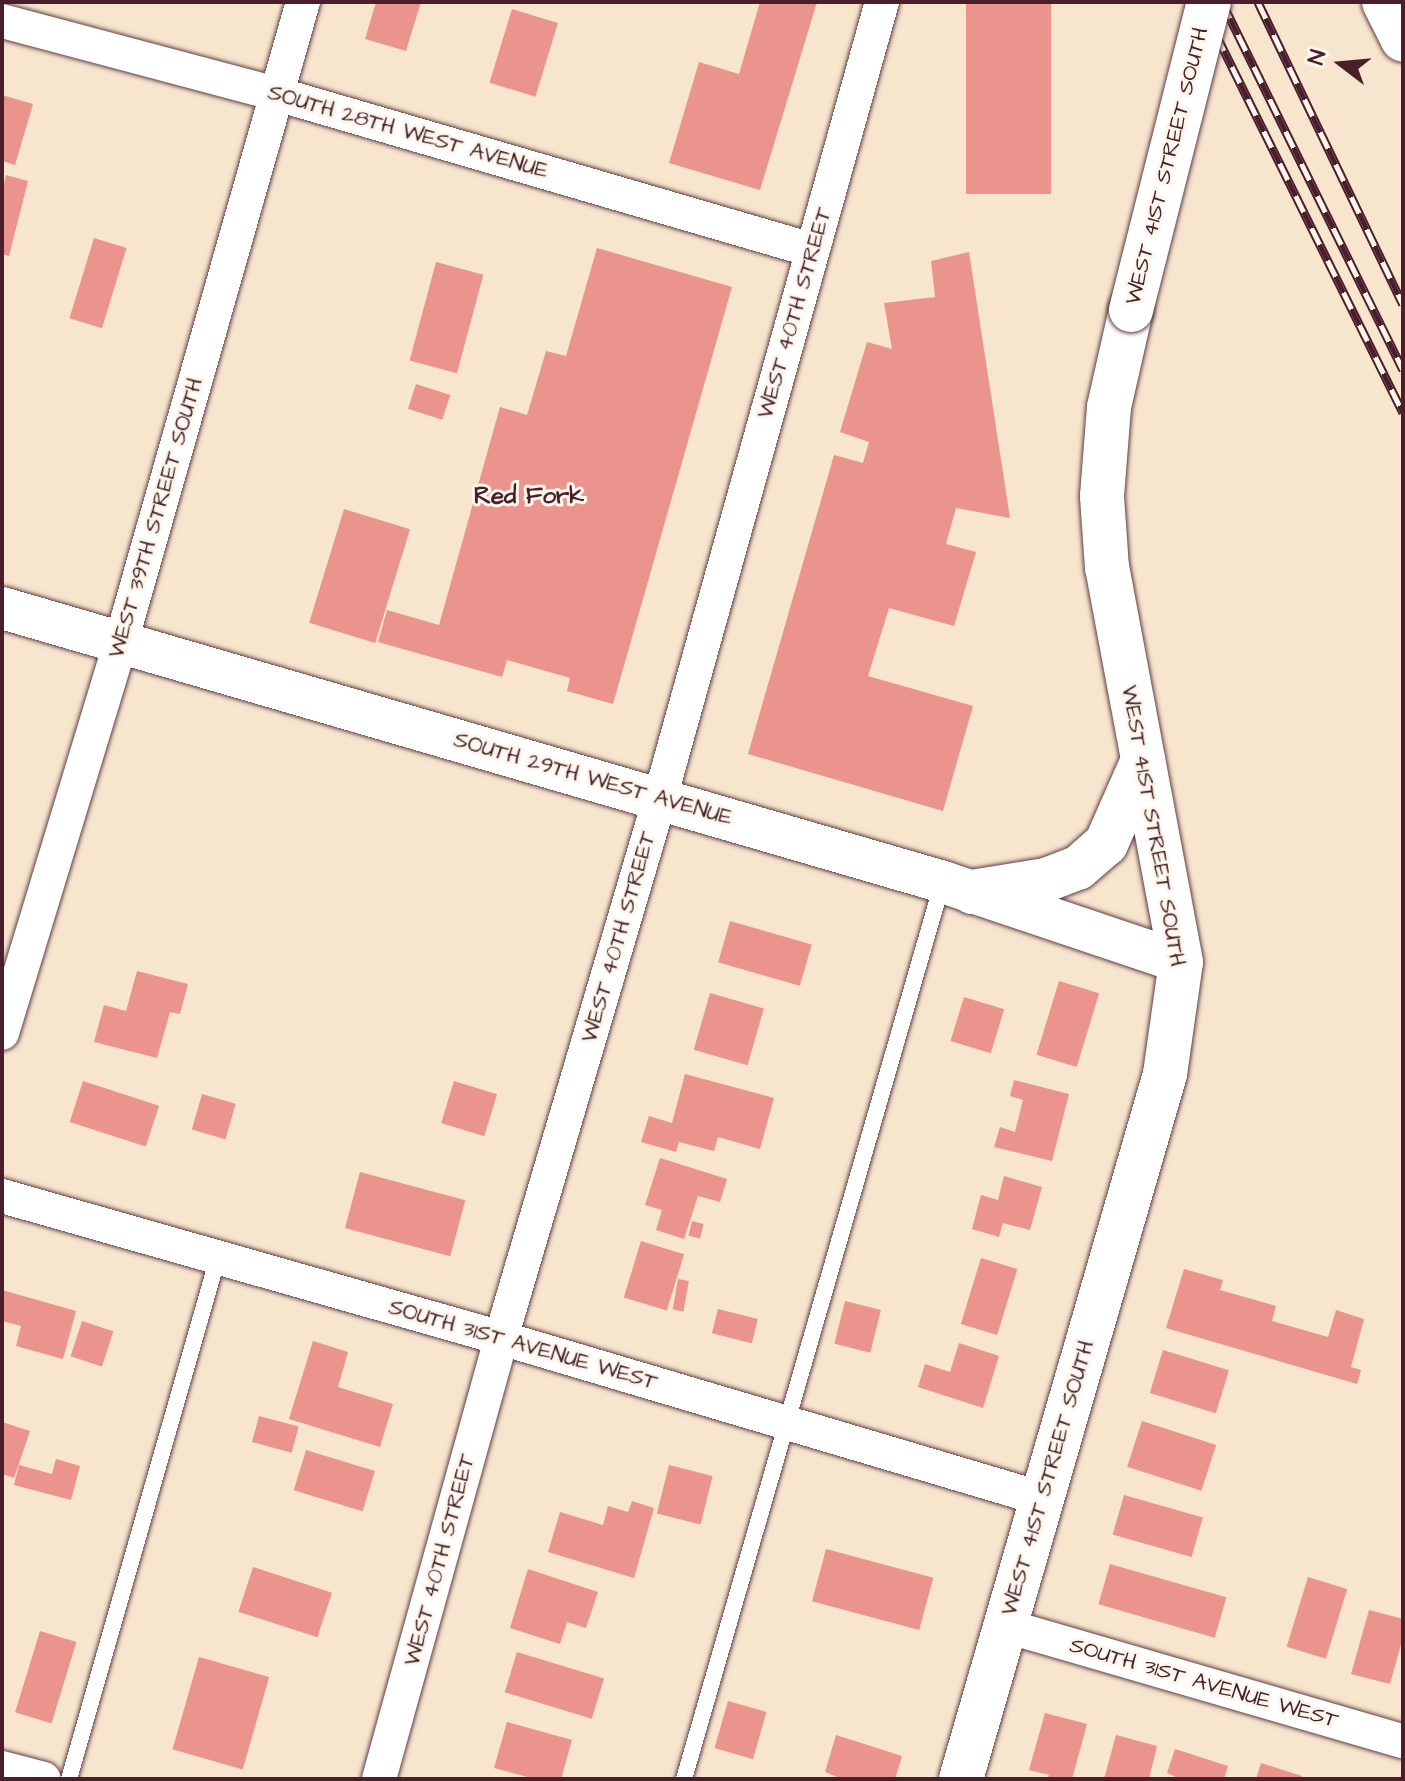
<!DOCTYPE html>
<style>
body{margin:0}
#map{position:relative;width:1405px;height:1781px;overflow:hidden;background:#f7e5ce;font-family:"Architects Daughter",sans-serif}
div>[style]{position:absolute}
.building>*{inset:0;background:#eb938d;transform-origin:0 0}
.roads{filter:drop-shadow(0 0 2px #643d43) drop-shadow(0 0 2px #643d43)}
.service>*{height:16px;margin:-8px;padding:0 8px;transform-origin:8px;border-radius:8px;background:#fff}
.minor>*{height:34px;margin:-17px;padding:0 17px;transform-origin:17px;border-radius:17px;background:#fff}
.tertiary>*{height:42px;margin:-21px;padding:0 21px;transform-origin:21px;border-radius:21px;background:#fff}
.secondary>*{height:44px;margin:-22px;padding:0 22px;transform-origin:22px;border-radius:22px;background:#fff}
.rail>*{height:9px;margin-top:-4.5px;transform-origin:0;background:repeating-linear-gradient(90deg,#fbf7ec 0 18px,#4a1f2b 0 36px);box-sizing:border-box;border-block:2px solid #4a1f2b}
.bridges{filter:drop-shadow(0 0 2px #643d43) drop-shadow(0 0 2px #643d43)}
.secondary-bridge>*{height:44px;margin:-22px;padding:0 22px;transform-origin:22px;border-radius:22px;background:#fff}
span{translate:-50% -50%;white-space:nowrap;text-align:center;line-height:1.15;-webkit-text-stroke:6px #fbf7ec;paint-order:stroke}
.street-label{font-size:22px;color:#4a1f2b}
.neighbourhood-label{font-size:24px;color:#4a1f2b;font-weight:700}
.frame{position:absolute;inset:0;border:4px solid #4a1f2b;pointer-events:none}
.north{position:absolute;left:1301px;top:24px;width:80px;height:80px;-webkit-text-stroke:6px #fbf7ec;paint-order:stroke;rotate:286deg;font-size:22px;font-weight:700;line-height:32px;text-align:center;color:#4a1f2b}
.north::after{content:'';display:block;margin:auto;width:28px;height:36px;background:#4a1f2b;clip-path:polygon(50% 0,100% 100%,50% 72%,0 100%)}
</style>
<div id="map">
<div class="building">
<div style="clip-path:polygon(376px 2px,421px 2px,406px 51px,365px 39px)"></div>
<div style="clip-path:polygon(760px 2px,817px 2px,760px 190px,669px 163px,699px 62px,739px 74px)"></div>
<div style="left:966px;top:2px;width:85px;height:192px"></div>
<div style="left:512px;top:9px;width:48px;height:77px;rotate:17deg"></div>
<div style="clip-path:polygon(2px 95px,33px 104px,15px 165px,2px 161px)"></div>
<div style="clip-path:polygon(6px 175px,28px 181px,9px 256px,2px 254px,2px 192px)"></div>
<div style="left:94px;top:238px;width:34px;height:84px;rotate:17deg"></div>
<div style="clip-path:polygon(597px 248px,732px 287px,613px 704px,567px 691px,570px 678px,507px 660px,502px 677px,378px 642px,387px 610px,439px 625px,500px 407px,527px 415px,546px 351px,566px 356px)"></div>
<div style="clip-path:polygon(969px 252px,1010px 518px,956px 508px,946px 544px,976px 552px,954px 626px,889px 608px,868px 676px,973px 706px,943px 811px,748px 754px,834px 455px,863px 463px,869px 442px,840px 432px,867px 342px,892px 349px,884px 303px,935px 297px,931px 261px)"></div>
<div style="left:436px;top:262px;width:49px;height:102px;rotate:15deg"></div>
<div style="left:416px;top:384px;width:36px;height:26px;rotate:18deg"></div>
<div style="left:344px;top:509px;width:69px;height:119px;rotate:17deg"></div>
<div style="left:730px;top:921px;width:85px;height:43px;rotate:16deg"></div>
<div style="clip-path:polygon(137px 971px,188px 984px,180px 1014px,170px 1012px,157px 1058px,94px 1042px,104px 1005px,126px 1011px)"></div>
<div style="left:1059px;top:981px;width:42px;height:77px;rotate:17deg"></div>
<div style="left:710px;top:993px;width:56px;height:59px;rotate:16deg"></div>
<div style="left:964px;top:997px;width:42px;height:46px;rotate:17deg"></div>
<div style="clip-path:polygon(685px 1074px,774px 1098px,760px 1149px,718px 1137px,714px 1151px,679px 1142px,676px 1152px,641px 1142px,649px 1116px,672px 1123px)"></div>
<div style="clip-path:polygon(1014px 1080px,1069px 1094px,1052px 1161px,994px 1147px,1000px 1127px,1015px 1132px,1023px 1100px,1010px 1096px)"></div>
<div style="left:83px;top:1081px;width:80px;height:43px;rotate:18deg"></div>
<div style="left:454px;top:1081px;width:45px;height:44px;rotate:17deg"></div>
<div style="left:202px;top:1094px;width:35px;height:37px;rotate:16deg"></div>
<div style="clip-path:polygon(660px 1158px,727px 1179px,720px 1202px,698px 1196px,684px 1239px,656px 1230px,662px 1210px,645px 1205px)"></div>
<div style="left:360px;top:1172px;width:109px;height:58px;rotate:15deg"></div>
<div style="clip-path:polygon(1004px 1176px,1042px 1187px,1030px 1230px,1003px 1223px,999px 1237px,972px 1229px,981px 1195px,998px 1200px)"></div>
<div style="left:692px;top:1221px;width:12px;height:15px;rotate:14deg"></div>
<div style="left:641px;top:1241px;width:45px;height:59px;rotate:17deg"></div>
<div style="left:981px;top:1258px;width:38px;height:69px;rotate:17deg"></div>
<div style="clip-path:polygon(1184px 1269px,1223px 1280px,1220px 1290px,1276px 1306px,1272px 1321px,1328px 1337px,1336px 1310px,1364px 1319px,1351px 1367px,1361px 1370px,1357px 1384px,1166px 1328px)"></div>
<div style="left:678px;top:1279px;width:11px;height:31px;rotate:10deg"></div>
<div style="clip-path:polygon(2px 1290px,76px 1311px,63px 1359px,16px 1346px,21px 1326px,2px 1321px)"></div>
<div style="left:845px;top:1301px;width:37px;height:44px;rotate:14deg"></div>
<div style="left:718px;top:1309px;width:41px;height:25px;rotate:14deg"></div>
<div style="left:82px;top:1321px;width:33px;height:37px;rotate:18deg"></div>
<div style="clip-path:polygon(313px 1341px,348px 1352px,338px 1387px,393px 1404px,380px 1447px,289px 1419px)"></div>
<div style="clip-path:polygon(959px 1343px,999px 1356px,983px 1408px,918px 1387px,925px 1364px,950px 1372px)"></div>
<div style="left:1163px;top:1350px;width:69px;height:45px;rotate:17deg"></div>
<div style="left:259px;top:1416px;width:41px;height:27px;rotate:15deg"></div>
<div style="left:1142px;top:1421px;width:78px;height:48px;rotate:18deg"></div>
<div style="clip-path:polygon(2px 1422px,30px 1431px,14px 1478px,2px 1474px)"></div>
<div style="left:306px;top:1450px;width:72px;height:42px;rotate:17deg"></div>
<div style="clip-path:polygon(56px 1459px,80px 1466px,71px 1500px,14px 1485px,19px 1465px,52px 1474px)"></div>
<div style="left:669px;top:1465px;width:45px;height:50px;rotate:14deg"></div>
<div style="left:1124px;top:1495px;width:82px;height:41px;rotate:16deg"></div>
<div style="clip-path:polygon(632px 1501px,654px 1508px,634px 1578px,548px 1552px,560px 1512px,603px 1525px,608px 1506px,628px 1512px)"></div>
<div style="left:826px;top:1549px;width:111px;height:54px;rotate:15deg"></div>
<div style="left:1110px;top:1564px;width:121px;height:42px;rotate:16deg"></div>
<div style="left:253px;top:1567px;width:83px;height:47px;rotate:18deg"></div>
<div style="clip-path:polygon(528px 1569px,598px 1592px,586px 1628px,567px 1622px,560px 1644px,510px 1628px)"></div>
<div style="left:1308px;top:1577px;width:41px;height:73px;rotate:17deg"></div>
<div style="clip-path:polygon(1369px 1610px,1403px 1619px,1403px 1637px,1390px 1684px,1351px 1674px)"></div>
<div style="left:40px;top:1631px;width:38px;height:85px;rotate:17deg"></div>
<div style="left:517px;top:1652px;width:91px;height:42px;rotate:17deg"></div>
<div style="left:199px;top:1657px;width:73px;height:96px;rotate:16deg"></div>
<div style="left:728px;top:1701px;width:40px;height:49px;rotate:16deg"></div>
<div style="clip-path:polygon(1045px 1713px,1087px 1724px,1072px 1779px,1047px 1779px,1049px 1775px,1029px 1770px)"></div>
<div style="clip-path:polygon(507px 1722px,572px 1740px,561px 1779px,535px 1779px,494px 1768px)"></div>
<div style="clip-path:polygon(836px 1735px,902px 1756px,895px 1779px,842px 1779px,825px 1772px)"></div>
<div style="clip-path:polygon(1116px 1735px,1157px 1746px,1149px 1779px,1104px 1779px)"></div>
<div style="clip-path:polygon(1175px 1749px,1228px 1766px,1224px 1779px,1180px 1779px,1167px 1773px)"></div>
<div style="clip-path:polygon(1261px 1763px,1302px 1776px,1301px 1779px,1256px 1779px)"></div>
</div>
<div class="roads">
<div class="service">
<div style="left:69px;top:1779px;width:543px;rotate:-74.07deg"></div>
<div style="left:684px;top:1779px;width:931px;rotate:-73.92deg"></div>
</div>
<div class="minor">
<div style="left:2px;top:21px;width:285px;rotate:14.9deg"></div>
<div style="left:277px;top:94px;width:557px;rotate:16.26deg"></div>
<div style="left:2px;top:1033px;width:409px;rotate:-73.1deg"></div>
<div style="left:121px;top:642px;width:665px;rotate:-74.13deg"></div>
<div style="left:2px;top:1196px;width:519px;rotate:15.88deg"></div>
<div style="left:501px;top:1338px;width:565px;rotate:16.54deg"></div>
<div style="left:1006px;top:1626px;width:413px;rotate:16.2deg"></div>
<div style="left:2px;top:1768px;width:43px;rotate:14.7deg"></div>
<div style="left:379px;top:1779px;width:458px;rotate:-74.5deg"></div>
<div style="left:501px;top:1338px;width:563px;rotate:-73.59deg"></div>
<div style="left:660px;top:798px;width:826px;rotate:-74.42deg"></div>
</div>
<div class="tertiary">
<div style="left:2px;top:608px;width:980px;rotate:16.23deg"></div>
<div style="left:943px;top:882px;width:251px;rotate:18.6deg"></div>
</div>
<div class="secondary">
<div style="left:1384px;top:2px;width:42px;rotate:63.4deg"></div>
<div style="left:972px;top:892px;width:75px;rotate:-9.2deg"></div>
<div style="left:1046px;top:880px;width:34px;rotate:-21deg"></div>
<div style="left:1078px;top:868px;width:37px;rotate:-41deg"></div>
<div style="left:1106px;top:844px;width:92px;rotate:-66.2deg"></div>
<div style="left:961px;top:1779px;width:734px;rotate:-73.86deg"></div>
<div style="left:1165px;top:1074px;width:113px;rotate:-81.9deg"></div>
<div style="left:1181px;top:962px;width:401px;rotate:-100.6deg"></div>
<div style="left:1107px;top:568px;width:72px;rotate:-94deg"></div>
<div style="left:1102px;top:496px;width:89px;rotate:-85.5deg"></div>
<div style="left:1109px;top:407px;width:99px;rotate:-77.2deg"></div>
</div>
</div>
<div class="rail">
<div style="left:1200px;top:2px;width:458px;rotate:63.7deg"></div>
<div style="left:1222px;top:2px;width:410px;rotate:63.8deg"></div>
<div style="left:1258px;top:2px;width:335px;rotate:64.4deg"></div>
</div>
<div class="bridges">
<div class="secondary-bridge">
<div style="left:1131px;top:310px;width:318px;rotate:-75.8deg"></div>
</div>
</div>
<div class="street-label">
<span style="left:408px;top:132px;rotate:16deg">SOUTH 28TH WEST AVENUE</span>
<span style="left:1167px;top:166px;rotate:-76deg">WEST 41ST STREET SOUTH</span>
<span style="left:795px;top:313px;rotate:-74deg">WEST 40TH STREET</span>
<span style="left:156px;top:518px;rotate:-74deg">WEST 39TH STREET SOUTH</span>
<span style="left:593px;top:779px;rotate:16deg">SOUTH 29TH WEST AVENUE</span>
<span style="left:1153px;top:826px;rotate:80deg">WEST 41ST STREET SOUTH</span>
<span style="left:619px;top:937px;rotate:-74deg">WEST 40TH STREET</span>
<span style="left:523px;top:1345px;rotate:16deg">SOUTH 31ST AVENUE WEST</span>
<span style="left:1048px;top:1478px;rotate:-74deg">WEST 41ST STREET SOUTH</span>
<span style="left:440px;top:1560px;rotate:-75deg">WEST 40TH STREET</span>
<span style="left:1204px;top:1683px;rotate:16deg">SOUTH 31ST AVENUE WEST</span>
</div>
<div class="neighbourhood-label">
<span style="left:529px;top:497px">Red Fork</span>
</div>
<div class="frame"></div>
<div class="north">N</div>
</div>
